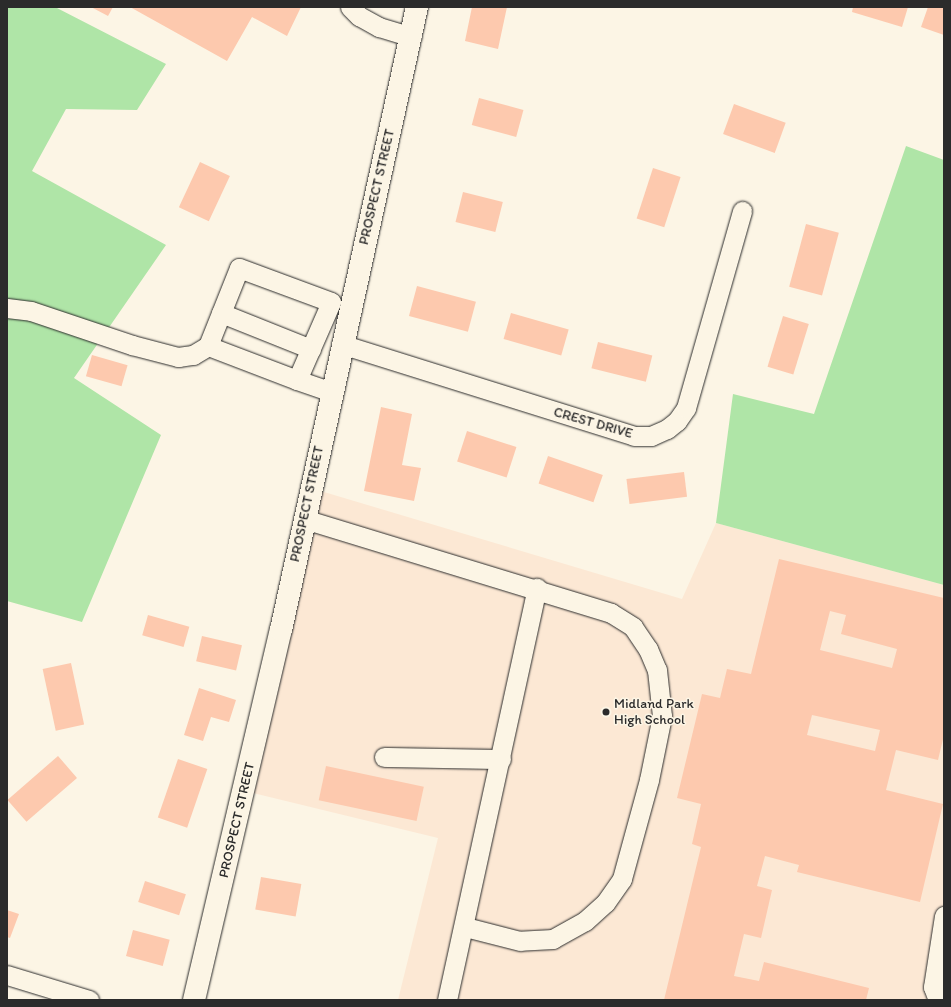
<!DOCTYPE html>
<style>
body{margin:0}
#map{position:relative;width:951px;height:1007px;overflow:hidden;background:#fcf5e5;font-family:Itim,sans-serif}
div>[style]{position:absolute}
.built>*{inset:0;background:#fce8d4}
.green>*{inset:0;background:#afe5a7}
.building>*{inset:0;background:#fdc9ae;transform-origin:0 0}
.roads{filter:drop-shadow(0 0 1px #2b2b2b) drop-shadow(0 0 1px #2b2b2b)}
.minor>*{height:19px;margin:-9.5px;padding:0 9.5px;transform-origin:9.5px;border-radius:9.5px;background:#fcf5e5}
.major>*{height:22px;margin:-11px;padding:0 11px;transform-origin:11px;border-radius:11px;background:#fcf5e5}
.dots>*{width:11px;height:11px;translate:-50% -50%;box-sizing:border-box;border:2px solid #fcf5e5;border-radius:50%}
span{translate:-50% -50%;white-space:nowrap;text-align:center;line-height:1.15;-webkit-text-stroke:3px #fcf5e5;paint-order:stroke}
.street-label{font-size:14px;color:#2b2b2b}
.poi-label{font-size:14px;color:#2b2b2b}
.left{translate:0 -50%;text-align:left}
.frame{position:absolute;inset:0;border:8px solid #2b2b2b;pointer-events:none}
</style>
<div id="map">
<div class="built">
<div style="clip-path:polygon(314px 489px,682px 599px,716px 523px,944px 585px,944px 1000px,398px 1000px,438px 838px,253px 793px)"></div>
</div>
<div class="green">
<div style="clip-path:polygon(7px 7px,55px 7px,166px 64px,137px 110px,66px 109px,32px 171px,166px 245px,74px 378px,161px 435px,82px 622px,7px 601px)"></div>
<div style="clip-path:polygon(906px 146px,944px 160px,944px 585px,716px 523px,733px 394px,814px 414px)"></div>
</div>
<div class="building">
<div style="clip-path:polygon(91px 7px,113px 7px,108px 16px)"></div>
<div style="clip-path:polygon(130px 7px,301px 7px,287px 36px,252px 17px,227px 61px)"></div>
<div style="clip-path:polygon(472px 7px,507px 7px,498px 49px,465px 41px)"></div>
<div style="clip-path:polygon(853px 7px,908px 7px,902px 27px,852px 12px)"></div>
<div style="clip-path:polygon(928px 7px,944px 7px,944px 35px,921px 27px)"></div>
<div style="left:479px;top:98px;width:46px;height:28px;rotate:15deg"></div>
<div style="left:734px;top:104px;width:55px;height:32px;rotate:20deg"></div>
<div style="left:200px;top:162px;width:33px;height:50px;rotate:25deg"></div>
<div style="left:653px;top:168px;width:29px;height:53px;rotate:18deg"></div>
<div style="left:463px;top:192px;width:41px;height:31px;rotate:14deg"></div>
<div style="left:806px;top:224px;width:34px;height:65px;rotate:15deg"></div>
<div style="left:417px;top:286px;width:61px;height:31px;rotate:15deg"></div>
<div style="left:511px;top:313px;width:60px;height:27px;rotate:16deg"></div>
<div style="left:783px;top:316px;width:27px;height:53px;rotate:17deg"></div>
<div style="left:598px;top:342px;width:56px;height:27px;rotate:14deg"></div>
<div style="left:92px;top:355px;width:37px;height:22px;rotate:16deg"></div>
<div style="clip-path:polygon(381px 407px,412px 414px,402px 465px,421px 468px,414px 501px,364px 491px)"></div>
<div style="left:467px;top:431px;width:52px;height:32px;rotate:18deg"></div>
<div style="left:548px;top:456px;width:58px;height:29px;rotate:19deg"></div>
<div style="left:684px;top:472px;width:25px;height:58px;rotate:83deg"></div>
<div style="clip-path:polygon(evenodd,779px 559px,944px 598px,944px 735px,938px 760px,896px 750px,886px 790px,943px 804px,920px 902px,797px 872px,799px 865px,765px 856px,757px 886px,772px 890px,761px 938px,744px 934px,734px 976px,759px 981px,764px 962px,869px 988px,866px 1000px,664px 1000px,701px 847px,692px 844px,701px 804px,677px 798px,702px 694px,720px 698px,727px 669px,751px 674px,779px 559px,830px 611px,846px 615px,841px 634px,897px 649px,892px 668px,820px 650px,830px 611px,779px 559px,812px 715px,880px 730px,875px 751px,807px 735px,812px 715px)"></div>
<div style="left:148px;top:615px;width:43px;height:21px;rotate:16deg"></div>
<div style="left:202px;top:636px;width:41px;height:26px;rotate:13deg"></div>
<div style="left:71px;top:663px;width:63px;height:29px;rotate:78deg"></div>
<div style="clip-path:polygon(199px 688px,236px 700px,229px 722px,211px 717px,203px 741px,184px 735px)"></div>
<div style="left:58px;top:756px;width:29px;height:67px;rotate:49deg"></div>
<div style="left:178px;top:759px;width:31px;height:62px;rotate:19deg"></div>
<div style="left:326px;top:766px;width:100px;height:35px;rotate:12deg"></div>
<div style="left:261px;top:877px;width:41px;height:33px;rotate:10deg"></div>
<div style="left:145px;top:881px;width:43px;height:22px;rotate:18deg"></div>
<div style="clip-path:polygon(7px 910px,19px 914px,10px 938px,7px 937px)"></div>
<div style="left:133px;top:930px;width:38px;height:27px;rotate:15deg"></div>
</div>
<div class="roads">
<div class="minor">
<div style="left:350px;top:7px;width:13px;rotate:45deg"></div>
<div style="left:359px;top:16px;width:23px;rotate:29deg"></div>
<div style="left:379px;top:27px;width:34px;rotate:17deg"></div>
<div style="left:7px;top:308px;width:24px;rotate:7deg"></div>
<div style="left:31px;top:311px;width:107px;rotate:18.6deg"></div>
<div style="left:132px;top:345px;width:48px;rotate:14.6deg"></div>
<div style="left:178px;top:357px;width:15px;rotate:-8deg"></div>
<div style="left:193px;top:355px;width:17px;rotate:-31deg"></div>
<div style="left:221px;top:313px;width:97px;rotate:21.8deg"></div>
<div style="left:341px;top:344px;width:307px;rotate:17.4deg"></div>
<div style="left:634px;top:436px;width:17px"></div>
<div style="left:651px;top:436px;width:17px;rotate:-24deg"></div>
<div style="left:667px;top:429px;width:13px;rotate:-39deg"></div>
<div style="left:677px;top:421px;width:16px;rotate:-55deg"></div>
<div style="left:686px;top:408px;width:205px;rotate:-74.1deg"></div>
<div style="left:297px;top:380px;width:85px;rotate:-66.4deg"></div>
<div style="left:331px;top:302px;width:98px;rotate:-159.7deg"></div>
<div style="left:239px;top:268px;width:84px;rotate:111.7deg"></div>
<div style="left:208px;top:346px;width:95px;rotate:20.9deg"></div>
<div style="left:297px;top:380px;width:36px;rotate:19deg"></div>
<div style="left:304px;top:519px;width:321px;rotate:17deg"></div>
<div style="left:611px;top:613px;width:26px;rotate:32deg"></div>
<div style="left:633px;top:627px;width:27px;rotate:56deg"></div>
<div style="left:648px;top:649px;width:23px;rotate:67deg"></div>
<div style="left:657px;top:670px;width:46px;rotate:83.8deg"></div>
<div style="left:662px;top:716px;width:65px;rotate:101.5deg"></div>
<div style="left:649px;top:780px;width:103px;rotate:105.3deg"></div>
<div style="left:622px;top:879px;width:29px;rotate:125deg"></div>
<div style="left:605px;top:903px;width:27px;rotate:138deg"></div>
<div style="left:585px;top:921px;width:37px;rotate:151deg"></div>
<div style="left:553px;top:939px;width:33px;rotate:177deg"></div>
<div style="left:520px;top:941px;width:57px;rotate:-165.7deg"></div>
<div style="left:384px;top:757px;width:117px;rotate:1deg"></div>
<div style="left:7px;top:975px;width:86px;rotate:17deg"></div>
<div style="left:447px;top:1000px;width:422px;rotate:-77.7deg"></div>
<div style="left:938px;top:1000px;width:14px;rotate:-111deg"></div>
<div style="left:933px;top:987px;width:72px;rotate:-81.2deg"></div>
</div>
<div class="major">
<div style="left:194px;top:1000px;width:380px;rotate:-76.8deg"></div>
<div style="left:281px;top:630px;width:638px;rotate:-77.69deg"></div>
</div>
</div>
<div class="dots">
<div style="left:606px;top:712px;background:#2b2b2b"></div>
</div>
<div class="street-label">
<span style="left:377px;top:187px;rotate:-77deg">PROSPECT STREET</span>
<span style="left:593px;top:423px;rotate:16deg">CREST DRIVE</span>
<span style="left:307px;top:504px;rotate:-78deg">PROSPECT STREET</span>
<span style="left:237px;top:820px;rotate:-77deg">PROSPECT STREET</span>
</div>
<div class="poi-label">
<span class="left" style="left:614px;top:712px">Midland Park<br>High School</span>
</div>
<div class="frame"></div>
</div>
